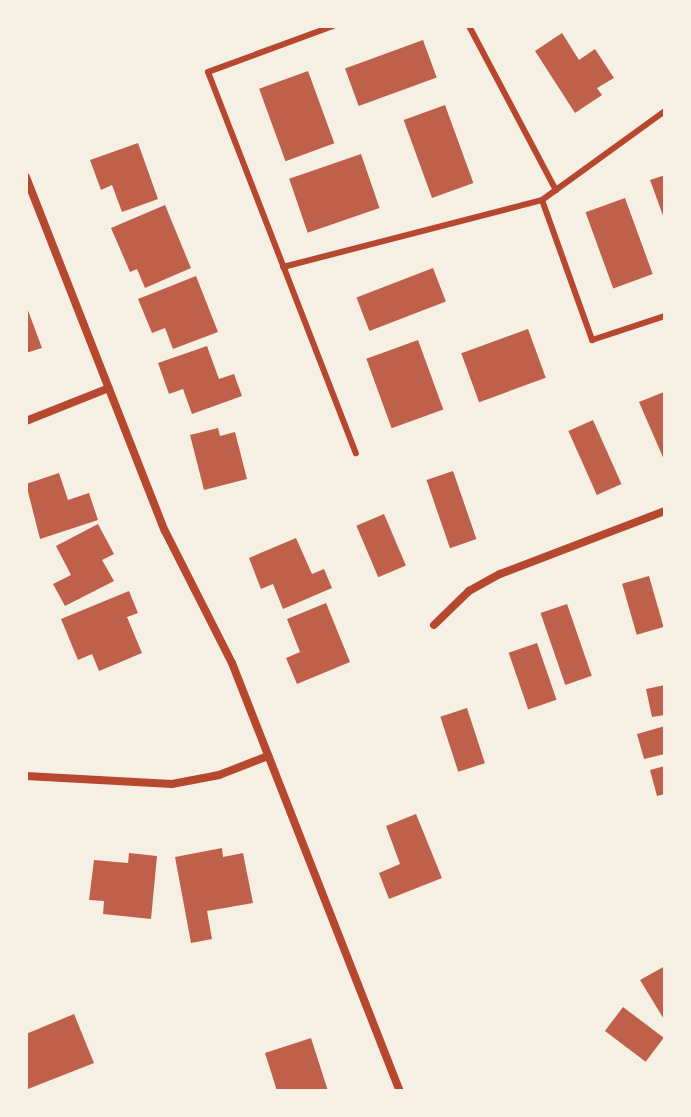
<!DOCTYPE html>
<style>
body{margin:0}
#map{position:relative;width:691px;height:1117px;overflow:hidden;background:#f6efe4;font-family:Jost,sans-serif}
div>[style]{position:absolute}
.building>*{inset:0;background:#bf614a;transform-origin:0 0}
.service>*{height:6px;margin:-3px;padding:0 3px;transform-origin:3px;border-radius:3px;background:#b5482f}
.minor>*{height:8px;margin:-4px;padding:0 4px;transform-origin:4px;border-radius:4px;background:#b5482f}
span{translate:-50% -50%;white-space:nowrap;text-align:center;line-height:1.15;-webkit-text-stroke:6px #f6efe4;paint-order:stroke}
.frame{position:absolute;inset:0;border:28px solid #f6efe4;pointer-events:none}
</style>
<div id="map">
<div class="building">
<div style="clip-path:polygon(562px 33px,579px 60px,595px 49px,614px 78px,597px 88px,602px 95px,575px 113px,535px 51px)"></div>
<div style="left:423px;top:40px;width:40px;height:83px;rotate:70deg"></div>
<div style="left:308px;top:71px;width:77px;height:52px;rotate:70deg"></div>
<div style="left:445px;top:105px;width:83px;height:44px;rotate:70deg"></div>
<div style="clip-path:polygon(138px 143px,158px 199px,122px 212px,112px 185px,101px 190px,90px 160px)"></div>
<div style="left:361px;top:154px;width:57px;height:76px;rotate:71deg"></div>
<div style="clip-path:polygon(665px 175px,665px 221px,650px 180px)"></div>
<div style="left:625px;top:198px;width:81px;height:42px;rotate:70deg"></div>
<div style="clip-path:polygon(165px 205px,191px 268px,145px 288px,137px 269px,130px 272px,111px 228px)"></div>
<div style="left:433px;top:268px;width:36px;height:82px;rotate:69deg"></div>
<div style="clip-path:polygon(196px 276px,218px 332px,173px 349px,165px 328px,152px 333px,138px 299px)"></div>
<div style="clip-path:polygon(26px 305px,42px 348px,26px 353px)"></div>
<div style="left:528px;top:329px;width:52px;height:71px;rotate:70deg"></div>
<div style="left:418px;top:340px;width:74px;height:55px;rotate:70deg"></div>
<div style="clip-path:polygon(207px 346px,219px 379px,234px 374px,242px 396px,192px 414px,183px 389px,169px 394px,158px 363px)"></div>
<div style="clip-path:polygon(664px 392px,665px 394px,665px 462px,639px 402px)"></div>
<div style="left:593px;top:420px;width:70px;height:27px;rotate:66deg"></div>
<div style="clip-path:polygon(218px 428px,220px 436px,235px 432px,247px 479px,204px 490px,190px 435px)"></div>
<div style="left:453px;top:471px;width:72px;height:28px;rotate:71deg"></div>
<div style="clip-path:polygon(59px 473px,68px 500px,89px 493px,98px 520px,40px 539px,26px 484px)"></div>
<div style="left:384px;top:514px;width:56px;height:30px;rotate:67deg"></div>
<div style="clip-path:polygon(98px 524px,114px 554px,102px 560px,114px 581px,65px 606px,53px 584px,71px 575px,56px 546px)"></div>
<div style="clip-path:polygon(296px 538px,312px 574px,324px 569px,332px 588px,283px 609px,273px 584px,261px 589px,249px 558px)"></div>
<div style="left:649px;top:576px;width:53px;height:28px;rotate:74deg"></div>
<div style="clip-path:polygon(129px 591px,138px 613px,127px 617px,142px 653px,99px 671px,92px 654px,78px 660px,61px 619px)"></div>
<div style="clip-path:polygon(326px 603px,350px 662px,297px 684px,286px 658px,300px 652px,287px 619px)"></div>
<div style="left:567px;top:604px;width:76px;height:28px;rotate:71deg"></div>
<div style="left:537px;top:643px;width:60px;height:30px;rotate:71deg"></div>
<div style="clip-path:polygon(665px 685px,665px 715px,652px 717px,646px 689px)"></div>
<div style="left:467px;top:708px;width:58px;height:28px;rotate:72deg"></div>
<div style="clip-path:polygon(665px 726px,665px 754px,644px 759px,637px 734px)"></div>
<div style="clip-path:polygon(665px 766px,665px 794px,657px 796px,650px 770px)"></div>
<div style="clip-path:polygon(416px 814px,442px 878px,389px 899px,379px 873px,400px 864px,386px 826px)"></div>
<div style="clip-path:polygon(222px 848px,223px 857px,243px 853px,253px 903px,207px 911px,212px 939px,191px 943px,175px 857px)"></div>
<div style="clip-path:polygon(129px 853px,157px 856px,151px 919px,103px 914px,104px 901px,89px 900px,94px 860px,128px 863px)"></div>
<div style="clip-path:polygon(665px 966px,665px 1021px,640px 980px)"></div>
<div style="left:623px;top:1007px;width:51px;height:30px;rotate:37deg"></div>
<div style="clip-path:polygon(74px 1014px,94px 1063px,28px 1089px,26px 1034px)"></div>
<div style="clip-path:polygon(311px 1038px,328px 1091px,277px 1091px,265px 1053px)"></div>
</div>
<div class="service">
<div style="left:333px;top:26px;width:133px;rotate:159.8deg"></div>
<div style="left:208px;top:72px;width:409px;rotate:68.8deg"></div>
<div style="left:469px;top:26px;width:186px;rotate:62.1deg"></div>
<div style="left:542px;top:200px;width:149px;rotate:70.3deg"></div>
<div style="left:592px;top:340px;width:77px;rotate:-18.2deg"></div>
<div style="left:283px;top:267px;width:268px;rotate:-14.5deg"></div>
<div style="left:542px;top:200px;width:152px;rotate:-35.9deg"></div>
</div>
<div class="minor">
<div style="left:26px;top:177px;width:380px;rotate:68.6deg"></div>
<div style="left:165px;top:531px;width:148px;rotate:63.1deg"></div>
<div style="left:232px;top:663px;width:460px;rotate:68.6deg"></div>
<div style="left:26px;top:421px;width:89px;rotate:-21.7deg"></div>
<div style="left:434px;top:625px;width:49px;rotate:-44.2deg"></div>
<div style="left:469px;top:591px;width:35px;rotate:-29deg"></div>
<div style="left:500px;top:574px;width:177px;rotate:-20.9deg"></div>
<div style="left:26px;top:776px;width:146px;rotate:3.1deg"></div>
<div style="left:172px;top:784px;width:48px;rotate:-10.8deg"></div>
<div style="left:219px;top:775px;width:53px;rotate:-21.2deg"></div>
</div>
<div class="frame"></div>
</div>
